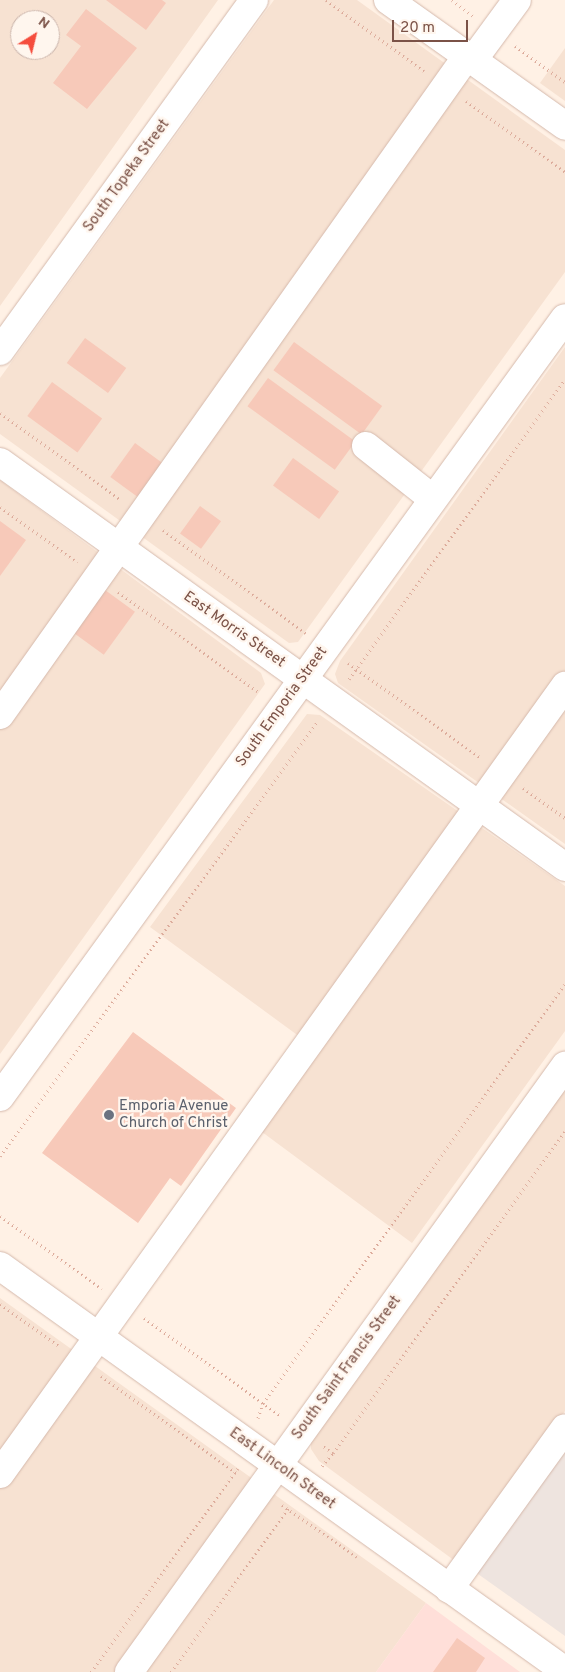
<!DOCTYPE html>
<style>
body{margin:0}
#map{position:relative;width:565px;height:1672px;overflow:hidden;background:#fff1e5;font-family:Overpass,sans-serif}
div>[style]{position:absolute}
.residential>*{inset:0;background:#f7e2d2}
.commercial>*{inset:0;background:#ffdfd9}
.industrial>*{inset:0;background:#eee4df}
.building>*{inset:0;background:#f7c9b9;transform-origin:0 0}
.path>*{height:3px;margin-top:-1.5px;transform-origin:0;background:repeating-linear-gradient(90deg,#ddac9c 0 1px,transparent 0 5px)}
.roads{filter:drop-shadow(0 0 1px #d5b9ac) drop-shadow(0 0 1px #d5b9ac)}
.minor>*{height:28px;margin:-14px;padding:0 14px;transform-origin:14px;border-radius:14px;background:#fff}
.dots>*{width:14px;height:14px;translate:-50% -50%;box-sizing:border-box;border:2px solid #fff6ee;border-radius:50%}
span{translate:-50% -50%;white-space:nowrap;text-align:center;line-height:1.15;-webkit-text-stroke:4.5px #fff6ee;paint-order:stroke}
.street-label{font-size:15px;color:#7b5247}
.worship-label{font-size:15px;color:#5b616d}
.left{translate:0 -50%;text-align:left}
.north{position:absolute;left:10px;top:10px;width:50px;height:50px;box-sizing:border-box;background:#fff6ee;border:1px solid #cab4ab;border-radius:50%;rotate:36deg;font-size:14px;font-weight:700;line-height:20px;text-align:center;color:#7b5247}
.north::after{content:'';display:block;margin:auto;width:18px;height:22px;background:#f54d3d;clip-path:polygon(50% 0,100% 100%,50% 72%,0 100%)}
.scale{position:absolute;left:392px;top:20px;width:76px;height:22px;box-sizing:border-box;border:2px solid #7b5247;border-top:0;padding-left:6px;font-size:15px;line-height:18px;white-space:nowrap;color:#7b5247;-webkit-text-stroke:4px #fff6ee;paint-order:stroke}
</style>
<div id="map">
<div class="residential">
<div style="clip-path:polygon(evenodd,0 0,218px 0,0 306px,0 0,20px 20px,50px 20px,50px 50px,20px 50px,20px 20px)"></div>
<div style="clip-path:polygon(274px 0,357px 0,565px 150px,565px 272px,298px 642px,289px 643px,0 434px,0 378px)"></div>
<div style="clip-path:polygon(565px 48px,565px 101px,540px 83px)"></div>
<div style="clip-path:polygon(565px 347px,565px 844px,338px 683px,335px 674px,340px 661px)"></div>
<div style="clip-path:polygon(0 480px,261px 673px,265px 684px,0 1054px)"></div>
<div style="clip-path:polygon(307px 714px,320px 715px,565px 886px,565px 1031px,412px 1243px,258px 1129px,315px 1048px,150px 927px)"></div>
<div style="clip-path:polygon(565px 1087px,565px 1411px,455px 1561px,319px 1461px,311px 1449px,311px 1436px)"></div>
<div style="clip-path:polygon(0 1298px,426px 1603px,376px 1672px,0 1672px)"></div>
</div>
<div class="commercial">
<div style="clip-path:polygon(426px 1603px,520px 1672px,376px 1672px)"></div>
</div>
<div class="industrial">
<div style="clip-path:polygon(565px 1433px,565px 1636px,471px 1569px)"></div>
</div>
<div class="building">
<div style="clip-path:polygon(106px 0,162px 0,166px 3px,146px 30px)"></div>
<div style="clip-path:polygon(86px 9px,137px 48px,87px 109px,53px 83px,81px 46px,66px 35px)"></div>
<div style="left:85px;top:338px;width:51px;height:31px;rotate:36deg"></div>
<div style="left:294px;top:342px;width:109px;height:35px;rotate:36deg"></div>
<div style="left:268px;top:378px;width:108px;height:35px;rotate:36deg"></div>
<div style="left:52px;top:382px;width:62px;height:42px;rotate:36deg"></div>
<div style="left:135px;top:443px;width:36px;height:42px;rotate:36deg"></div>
<div style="left:293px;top:458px;width:57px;height:34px;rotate:36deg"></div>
<div style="left:200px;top:506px;width:26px;height:34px;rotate:36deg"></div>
<div style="clip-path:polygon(0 521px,26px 540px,0 576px)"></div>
<div style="left:105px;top:590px;width:37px;height:53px;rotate:36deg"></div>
<div style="clip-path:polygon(133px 1032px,236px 1108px,181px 1186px,170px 1178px,138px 1223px,42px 1153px)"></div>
<div style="clip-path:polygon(457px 1638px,485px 1658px,476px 1672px,433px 1672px)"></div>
</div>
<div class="path">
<div style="left:326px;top:0;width:121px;rotate:35.9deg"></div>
<div style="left:452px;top:0;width:26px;rotate:37deg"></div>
<div style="left:515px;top:46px;width:62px;rotate:35.8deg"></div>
<div style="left:466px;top:101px;width:122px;rotate:35.6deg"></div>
<div style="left:0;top:413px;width:149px;rotate:35.7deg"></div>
<div style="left:0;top:507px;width:95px;rotate:35.5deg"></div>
<div style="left:163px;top:530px;width:176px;rotate:35.8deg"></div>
<div style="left:118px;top:592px;width:174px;rotate:35.4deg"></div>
<div style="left:348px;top:663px;width:163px;rotate:35.5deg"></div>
<div style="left:349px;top:679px;width:369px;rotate:-54.2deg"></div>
<div style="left:523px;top:788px;width:52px;rotate:35.5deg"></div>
<div style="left:0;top:1156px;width:539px;rotate:-53.83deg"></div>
<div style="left:0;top:1216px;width:125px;rotate:35.6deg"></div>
<div style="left:0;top:1304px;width:72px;rotate:35.4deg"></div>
<div style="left:144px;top:1318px;width:168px;rotate:35.6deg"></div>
<div style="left:101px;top:1376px;width:168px;rotate:35.6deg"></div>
<div style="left:258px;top:1418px;width:16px;rotate:-72deg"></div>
<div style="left:263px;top:1403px;width:516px;rotate:-54.22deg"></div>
<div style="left:333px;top:1453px;width:397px;rotate:-54.2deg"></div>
<div style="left:322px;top:1466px;width:17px;rotate:-50deg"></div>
<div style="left:333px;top:1453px;width:12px;rotate:-145deg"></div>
<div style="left:282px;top:1505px;width:91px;rotate:34.7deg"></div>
<div style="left:91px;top:1672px;width:251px;rotate:-54.2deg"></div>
<div style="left:171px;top:1672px;width:204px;rotate:-54.4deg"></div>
</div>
<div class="roads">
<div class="minor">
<div style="left:388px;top:0;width:217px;rotate:35.4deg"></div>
<div style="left:473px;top:60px;width:74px;rotate:-53.7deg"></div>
<div style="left:0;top:351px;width:433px;rotate:-54.1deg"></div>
<div style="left:366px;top:446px;width:85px;rotate:38.3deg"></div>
<div style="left:0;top:462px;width:695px;rotate:35.63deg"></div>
<div style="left:0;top:715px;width:808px;rotate:-54.68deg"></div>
<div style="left:0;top:1097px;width:962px;rotate:-54.05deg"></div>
<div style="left:0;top:1266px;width:695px;rotate:35.63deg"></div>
<div style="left:0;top:1474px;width:970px;rotate:-54.36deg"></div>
<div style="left:449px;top:1589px;width:198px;rotate:-54.2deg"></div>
<div style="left:129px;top:1672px;width:747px;rotate:-54.27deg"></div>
</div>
</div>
<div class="dots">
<div style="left:109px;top:1115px;background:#6b7280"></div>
</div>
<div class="street-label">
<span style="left:127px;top:176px;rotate:-54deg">South Topeka Street</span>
<span style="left:234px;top:630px;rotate:35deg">East Morris Street</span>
<span style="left:282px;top:707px;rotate:-54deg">South Emporia Street</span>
<span style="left:347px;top:1368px;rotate:-54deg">South Saint Francis Street</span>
<span style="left:282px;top:1469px;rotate:36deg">East Lincoln Street</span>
</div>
<div class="worship-label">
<span class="left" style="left:119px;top:1115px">Emporia Avenue<br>Church of Christ</span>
</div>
<div class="north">N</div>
<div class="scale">20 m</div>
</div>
